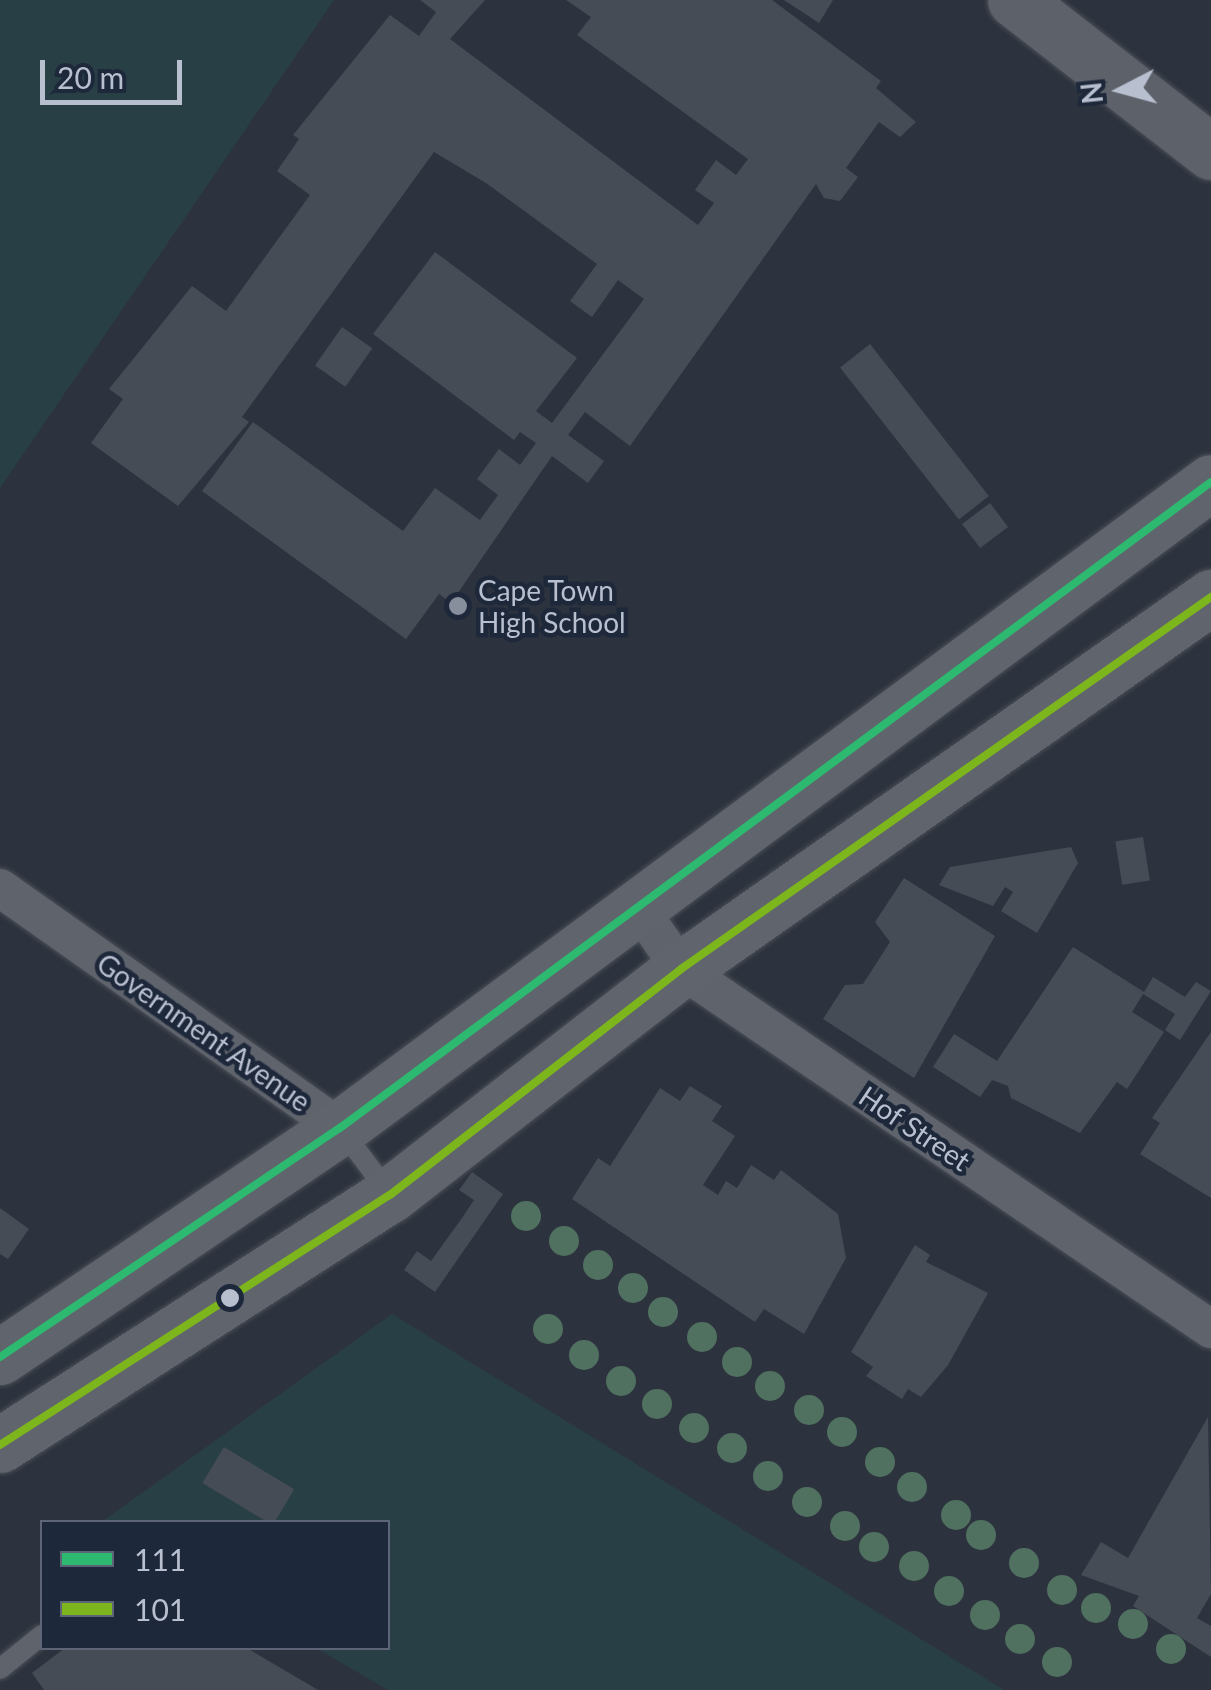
<!DOCTYPE html>
<style>
body{margin:0}
#map{position:relative;width:1211px;height:1690px;overflow:hidden;background:#2d333e;font-family:Lato,sans-serif}
div>[style]{position:absolute}
.green>*{inset:0;background:#283f46}
.building>*{inset:0;background:#464c55;transform-origin:0 0}
.roads{filter:drop-shadow(0 0 2px #4a4e56) drop-shadow(0 0 2px #4a4e56)}
.lane>*{height:20px;margin:-10px;padding:0 10px;transform-origin:10px;border-radius:10px;background:#5e636c}
.street>*{height:38px;margin:-19px;padding:0 19px;transform-origin:19px;border-radius:19px;background:#5e636c}
.secondary>*{height:55px;margin:-27.5px;padding:0 27.5px;transform-origin:27.5px;border-radius:27.5px;background:#5d616a}
.primary>*{height:55px;margin:-27.5px;padding:0 27.5px;transform-origin:27.5px;border-radius:27.5px;background:#60656d}
.bus-1>*{height:8px;margin:-4px;padding:0 4px;transform-origin:4px;border-radius:4px;background:#2db970}
.bus-2>*{height:8px;margin:-4px;padding:0 4px;transform-origin:4px;border-radius:4px;background:#7db61c}
.trees>*{width:30px;height:30px;margin:-15px;border-radius:50%;background:#507060}
.dots>*{width:28px;height:28px;translate:-50% -50%;box-sizing:border-box;border:5px solid #1e283b;border-radius:50%}
span{translate:-50% -50%;white-space:nowrap;text-align:center;line-height:1.15;-webkit-text-stroke:9px #1e283b;paint-order:stroke}
.poi-label{font-size:28px;color:#b8bfcf}
.left{translate:0 -50%;text-align:left}
.street-label{font-size:28px;color:#b8bfcf}
.legend{position:absolute;left:40px;top:1520px;width:350px;height:130px;box-sizing:border-box;background:#1e283b;border:2px solid #5c6476;margin:0;padding:12px 18px;list-style:none;font-size:30px;color:#b8bfcf}
.legend li{display:flex;align-items:center;gap:20px;height:50px}
.legend b{width:50px;border:2px solid #5c6476}
.north{position:absolute;left:1071px;top:40px;width:100px;height:100px;-webkit-text-stroke:8px #1e283b;paint-order:stroke;rotate:264deg;font-size:28px;font-weight:700;line-height:40px;text-align:center;color:#b8bfcf}
.north::after{content:'';display:block;margin:auto;width:35px;height:45px;background:#b8bfcf;clip-path:polygon(50% 0,100% 100%,50% 72%,0 100%)}
.scale{position:absolute;left:40px;top:60px;width:142px;height:45px;box-sizing:border-box;border:5px solid #b8bfcf;border-top:0;padding-left:12px;font-size:30px;line-height:35px;white-space:nowrap;color:#b8bfcf;-webkit-text-stroke:8px #1e283b;paint-order:stroke}
</style>
<div id="map">
<div class="green">
<div style="clip-path:polygon(0 0,334px 0,0 488px)"></div>
<div style="clip-path:polygon(392px 1314px,1004px 1690px,388px 1690px,316px 1648px,388px 1648px,388px 1522px,103px 1521px)"></div>
</div>
<div class="building">
<div style="clip-path:polygon(420px 0,485px 0,450px 39px,698px 225px,714px 203px,695px 190px,716px 160px,736px 175px,748px 159px,577px 35px,591px 17px,566px 0,772px 0,881px 81px,876px 88px,916px 122px,900px 137px,879px 122px,846px 168px,858px 177px,840px 201px,824px 198px,816px 184px,630px 446px,585px 412px,568px 435px,604px 461px,588px 483px,552px 456px,451px 603px,439px 594px,406px 639px,202px 491px,253px 422px,403px 531px,435px 488px,480px 520px,498px 495px,477px 479px,499px 449px,520px 465px,536px 443px,520px 432px,514px 440px,373px 334px,435px 252px,577px 358px,536px 411px,552px 423px,644px 299px,618px 280px,592px 317px,570px 301px,597px 264px,486px 183px,434px 152px,242px 417px,249px 422px,178px 506px,91px 443px,123px 399px,109px 389px,192px 286px,226px 311px,310px 195px,277px 171px,299px 139px,293px 135px,390px 15px,419px 36px,436px 12px)"></div>
<div style="clip-path:polygon(784px 0,833px 0,819px 23px)"></div>
<div style="left:342px;top:327px;width:37px;height:47px;rotate:35deg"></div>
<div style="left:870px;top:344px;width:193px;height:38px;rotate:52deg"></div>
<div style="left:990px;top:503px;width:30px;height:35px;rotate:53deg"></div>
<div style="left:1143px;top:837px;width:44px;height:28px;rotate:81deg"></div>
<div style="clip-path:polygon(1071px 847px,1078px 863px,1037px 933px,1001px 911px,1013px 892px,1005px 887px,993px 906px,939px 885px,950px 867px)"></div>
<div style="clip-path:polygon(904px 878px,995px 936px,914px 1078px,823px 1019px,845px 985px,863px 984px,890px 942px,875px 922px)"></div>
<div style="clip-path:polygon(1073px 947px,1144px 992px,1153px 977px,1185px 997px,1196px 982px,1211px 991px,1180px 1040px,1165px 1030px,1175px 1014px,1143px 994px,1132px 1012px,1164px 1032px,1127px 1089px,1117px 1082px,1080px 1133px,1011px 1098px,1008px 1086px,992px 1080px,980px 1097px,933px 1067px,954px 1034px,997px 1061px)"></div>
<div style="clip-path:polygon(1211px 1032px,1211px 1198px,1140px 1154px,1160px 1123px,1152px 1118px)"></div>
<div style="clip-path:polygon(690px 1086px,722px 1106px,712px 1121px,735px 1136px,703px 1185px,718px 1195px,726px 1181px,737px 1188px,751px 1165px,774px 1180px,781px 1170px,838px 1214px,846px 1258px,804px 1334px,764px 1309px,755px 1322px,572px 1199px,598px 1158px,610px 1166px,660px 1088px,680px 1101px)"></div>
<div style="clip-path:polygon(472px 1172px,503px 1194px,435px 1292px,404px 1270px,417px 1251px,431px 1261px,462px 1218px,474px 1200px,459px 1190px)"></div>
<div style="clip-path:polygon(0 1208px,29px 1229px,8px 1259px,0 1254px)"></div>
<div style="clip-path:polygon(915px 1245px,930px 1255px,926px 1262px,988px 1293px,948px 1365px,921px 1397px,908px 1389px,902px 1399px,866px 1376px,873px 1367px,851px 1352px)"></div>
<div style="clip-path:polygon(1208px 1417px,1211px 1594px,1197px 1618px,1211px 1626px,1211px 1657px,1133px 1606px,1139px 1596px,1081px 1575px,1101px 1542px,1128px 1558px)"></div>
<div style="left:224px;top:1447px;width:82px;height:42px;rotate:31deg"></div>
<div style="clip-path:polygon(65px 1648px,247px 1648px,318px 1690px,44px 1690px,32px 1673px)"></div>
</div>
<div class="roads">
<div class="lane">
<div style="left:340px;top:1128px;width:81px;rotate:53deg"></div>
<div style="left:0;top:1669px;width:54px;rotate:-39deg"></div>
</div>
<div class="street">
<div style="left:0;top:888px;width:416px;rotate:35.2deg"></div>
<div style="left:638px;top:907px;width:75px;rotate:55.3deg"></div>
<div style="left:681px;top:969px;width:641px;rotate:34.19deg"></div>
</div>
<div class="secondary">
<div style="left:1015px;top:0;width:248px;rotate:37.8deg"></div>
</div>
<div class="primary">
<div style="left:0;top:1357px;width:410px;rotate:-34deg"></div>
<div style="left:340px;top:1128px;width:1084px;rotate:-36.56deg"></div>
<div style="left:0;top:1445px;width:463px;rotate:-32.7deg"></div>
<div style="left:390px;top:1195px;width:368px;rotate:-37.8deg"></div>
<div style="left:681px;top:969px;width:648px;rotate:-35.06deg"></div>
</div>
</div>
<div class="bus-1">
<div style="left:0;top:1357px;width:410px;rotate:-34deg"></div>
<div style="left:340px;top:1128px;width:1084px;rotate:-36.56deg"></div>
</div>
<div class="bus-2">
<div style="left:0;top:1445px;width:463px;rotate:-32.7deg"></div>
<div style="left:390px;top:1195px;width:368px;rotate:-37.8deg"></div>
<div style="left:681px;top:969px;width:648px;rotate:-35.06deg"></div>
</div>
<div class="trees">
<div style="left:526px;top:1216px"></div>
<div style="left:564px;top:1241px"></div>
<div style="left:598px;top:1265px"></div>
<div style="left:633px;top:1288px"></div>
<div style="left:663px;top:1312px"></div>
<div style="left:548px;top:1329px"></div>
<div style="left:702px;top:1337px"></div>
<div style="left:584px;top:1355px"></div>
<div style="left:737px;top:1362px"></div>
<div style="left:621px;top:1381px"></div>
<div style="left:770px;top:1386px"></div>
<div style="left:657px;top:1404px"></div>
<div style="left:809px;top:1410px"></div>
<div style="left:694px;top:1428px"></div>
<div style="left:842px;top:1432px"></div>
<div style="left:732px;top:1448px"></div>
<div style="left:880px;top:1462px"></div>
<div style="left:768px;top:1476px"></div>
<div style="left:912px;top:1487px"></div>
<div style="left:807px;top:1502px"></div>
<div style="left:956px;top:1515px"></div>
<div style="left:845px;top:1526px"></div>
<div style="left:981px;top:1535px"></div>
<div style="left:874px;top:1547px"></div>
<div style="left:1024px;top:1563px"></div>
<div style="left:914px;top:1566px"></div>
<div style="left:1062px;top:1590px"></div>
<div style="left:949px;top:1591px"></div>
<div style="left:1096px;top:1608px"></div>
<div style="left:985px;top:1615px"></div>
<div style="left:1133px;top:1624px"></div>
<div style="left:1020px;top:1639px"></div>
<div style="left:1171px;top:1649px"></div>
<div style="left:1057px;top:1662px"></div>
</div>
<div class="dots">
<div style="left:458px;top:606px;background:#878e9c"></div>
<div style="left:230px;top:1298px;background:#b8bfcf"></div>
</div>
<div class="poi-label">
<span class="left" style="left:478px;top:606px">Cape Town<br>High School</span>
</div>
<div class="street-label">
<span style="left:204px;top:1032px;rotate:35deg">Government Avenue</span>
<span style="left:915px;top:1128px;rotate:34deg">Hof Street</span>
</div>
<ul class="legend">
<li><b style="height:12px;background:#2db970"></b>111</li>
<li><b style="height:12px;background:#7db61c"></b>101</li>
</ul>
<div class="north">N</div>
<div class="scale">20 m</div>
</div>
